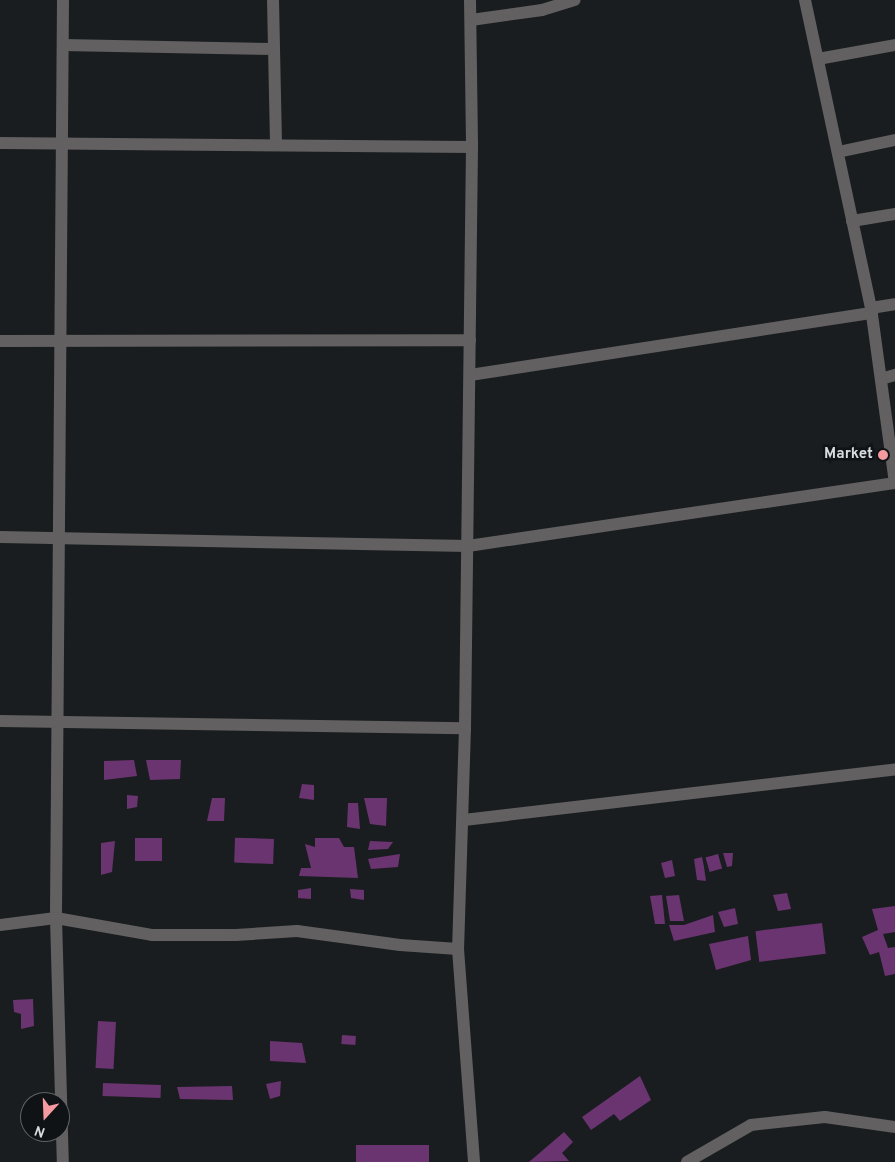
<!DOCTYPE html>
<style>
body{margin:0}
#map{position:relative;width:895px;height:1162px;overflow:hidden;background:#191d1f;font-family:Overpass,sans-serif}
div>[style]{position:absolute}
.building>*{inset:0;background:#6a3470;transform-origin:0 0}
.minor>*{height:12px;margin:-6px;padding:0 6px;transform-origin:6px;border-radius:6px;background:#626060}
.tertiary>*{height:12px;margin:-6px;padding:0 6px;transform-origin:6px;border-radius:6px;background:#626060}
.dots>*{width:14px;height:14px;translate:-50% -50%;box-sizing:border-box;border:2px solid #101316;border-radius:50%}
span{translate:-50% -50%;white-space:nowrap;text-align:center;line-height:1.15;-webkit-text-stroke:5px #101316;paint-order:stroke}
.poi-label{font-size:15px;color:#d9dcde;font-weight:700}
.right{translate:-100% -50%;text-align:right}
.north{position:absolute;left:20px;top:1092px;width:50px;height:50px;box-sizing:border-box;background:#101316;border:1px solid #606366;border-radius:50%;rotate:200deg;font-size:14px;font-weight:700;line-height:20px;text-align:center;color:#d9dcde}
.north::after{content:'';display:block;margin:auto;width:18px;height:22px;background:#f49aa0;clip-path:polygon(50% 0,100% 100%,50% 72%,0 100%)}
</style>
<div id="map">
<div class="building">
<div style="clip-path:polygon(134px 760px,137px 776px,104px 780px,104px 761px)"></div>
<div style="clip-path:polygon(146px 760px,181px 760px,180px 779px,150px 780px)"></div>
<div style="clip-path:polygon(302px 784px,314px 785px,314px 800px,299px 798px)"></div>
<div style="clip-path:polygon(127px 795px,138px 796px,137px 807px,127px 809px)"></div>
<div style="clip-path:polygon(212px 798px,225px 798px,224px 821px,207px 821px)"></div>
<div style="clip-path:polygon(364px 798px,387px 798px,386px 826px,370px 824px)"></div>
<div style="clip-path:polygon(348px 803px,358px 803px,360px 829px,347px 827px)"></div>
<div style="left:135px;top:838px;width:27px;height:23px"></div>
<div style="clip-path:polygon(315px 838px,339px 838px,344px 847px,354px 847px,358px 878px,299px 876px,301px 868px,311px 868px,305px 844px,315px 847px)"></div>
<div style="left:274px;top:839px;width:25px;height:39px;rotate:92deg"></div>
<div style="clip-path:polygon(115px 841px,112px 872px,101px 875px,101px 843px)"></div>
<div style="clip-path:polygon(370px 841px,393px 842px,388px 849px,368px 850px)"></div>
<div style="clip-path:polygon(723px 853px,733px 853px,732px 866px,727px 867px)"></div>
<div style="clip-path:polygon(400px 854px,398px 867px,371px 869px,368px 859px)"></div>
<div style="left:718px;top:854px;width:15px;height:13px;rotate:74deg"></div>
<div style="clip-path:polygon(702px 857px,704px 867px,706px 881px,697px 880px,694px 859px)"></div>
<div style="clip-path:polygon(672px 860px,675px 876px,665px 878px,661px 863px)"></div>
<div style="clip-path:polygon(311px 888px,311px 899px,298px 898px,298px 890px)"></div>
<div style="clip-path:polygon(350px 889px,364px 890px,364px 900px,351px 898px)"></div>
<div style="clip-path:polygon(787px 893px,791px 909px,778px 911px,773px 895px)"></div>
<div style="clip-path:polygon(662px 895px,665px 924px,655px 924px,650px 896px)"></div>
<div style="clip-path:polygon(679px 895px,684px 921px,670px 921px,666px 896px)"></div>
<div style="clip-path:polygon(895px 906px,895px 932px,883px 934px,888px 948px,895px 947px,895px 974px,885px 976px,879px 952px,870px 955px,862px 937px,878px 930px,872px 909px)"></div>
<div style="clip-path:polygon(735px 908px,738px 924px,724px 927px,718px 912px)"></div>
<div style="clip-path:polygon(713px 915px,715px 932px,674px 941px,669px 925px,684px 925px)"></div>
<div style="left:822px;top:923px;width:31px;height:67px;rotate:83deg"></div>
<div style="clip-path:polygon(748px 936px,751px 960px,716px 970px,709px 944px)"></div>
<div style="clip-path:polygon(33px 999px,34px 1026px,21px 1029px,21px 1014px,14px 1012px,13px 1000px)"></div>
<div style="left:98px;top:1021px;width:18px;height:47px;rotate:3deg"></div>
<div style="left:342px;top:1035px;width:14px;height:9px;rotate:4deg"></div>
<div style="clip-path:polygon(270px 1041px,302px 1043px,306px 1063px,270px 1061px)"></div>
<div style="clip-path:polygon(640px 1076px,651px 1100px,620px 1121px,614px 1114px,591px 1130px,582px 1117px)"></div>
<div style="clip-path:polygon(281px 1081px,280px 1096px,270px 1099px,266px 1084px)"></div>
<div style="left:103px;top:1083px;width:58px;height:13px;rotate:2deg"></div>
<div style="clip-path:polygon(232px 1086px,233px 1100px,180px 1099px,177px 1087px)"></div>
<div style="clip-path:polygon(564px 1132px,573px 1142px,562px 1153px,569px 1161px,529px 1162px)"></div>
<div style="left:356px;top:1145px;width:73px;height:17px"></div>
</div>
<div class="minor">
<div style="left:63px;top:0;width:918px;rotate:90.44deg"></div>
<div style="left:56px;top:918px;width:244px;rotate:88.4deg"></div>
<div style="left:273px;top:0;width:145px;rotate:88.8deg"></div>
<div style="left:471px;top:20px;width:72px;rotate:-8deg"></div>
<div style="left:542px;top:10px;width:34px;rotate:-17deg"></div>
<div style="left:63px;top:45px;width:211px;rotate:1.1deg"></div>
<div style="left:818px;top:59px;width:78px;rotate:-10.3deg"></div>
<div style="left:0;top:143px;width:472px;rotate:0.5deg"></div>
<div style="left:838px;top:152px;width:58px;rotate:-11.9deg"></div>
<div style="left:852px;top:221px;width:44px;rotate:-9.2deg"></div>
<div style="left:871px;top:308px;width:24px;rotate:-9deg"></div>
<div style="left:0;top:341px;width:470px;rotate:-0.1deg"></div>
<div style="left:470px;top:375px;width:407px;rotate:-8.8deg"></div>
<div style="left:881px;top:379px;width:15px;rotate:-16deg"></div>
<div style="left:0;top:537px;width:468px;rotate:1.1deg"></div>
<div style="left:468px;top:546px;width:432px;rotate:-8.4deg"></div>
<div style="left:895px;top:483px;width:177px;rotate:-97.8deg"></div>
<div style="left:871px;top:308px;width:315px;rotate:-102.1deg"></div>
<div style="left:0;top:721px;width:465px;rotate:0.9deg"></div>
<div style="left:464px;top:820px;width:434px;rotate:-6.7deg"></div>
<div style="left:0;top:925px;width:56px;rotate:-7.1deg"></div>
<div style="left:56px;top:918px;width:97px;rotate:10deg"></div>
<div style="left:152px;top:935px;width:84px"></div>
<div style="left:236px;top:935px;width:61px;rotate:-3.8deg"></div>
<div style="left:297px;top:931px;width:104px;rotate:7.7deg"></div>
<div style="left:400px;top:945px;width:58px;rotate:3.9deg"></div>
</div>
<div class="tertiary">
<div style="left:470px;top:0;width:147px;rotate:89.2deg"></div>
<div style="left:472px;top:147px;width:581px;rotate:90.69deg"></div>
<div style="left:465px;top:728px;width:221px;rotate:91.8deg"></div>
<div style="left:458px;top:949px;width:214px;rotate:85.7deg"></div>
<div style="left:687px;top:1162px;width:74px;rotate:-30deg"></div>
<div style="left:751px;top:1125px;width:74px;rotate:-6.2deg"></div>
<div style="left:825px;top:1117px;width:71px;rotate:8.1deg"></div>
</div>
<div class="dots">
<div style="left:883px;top:455px;background:#f49aa0"></div>
</div>
<div class="poi-label">
<span class="right" style="left:873px;top:455px">Market</span>
</div>
<div class="north">N</div>
</div>
